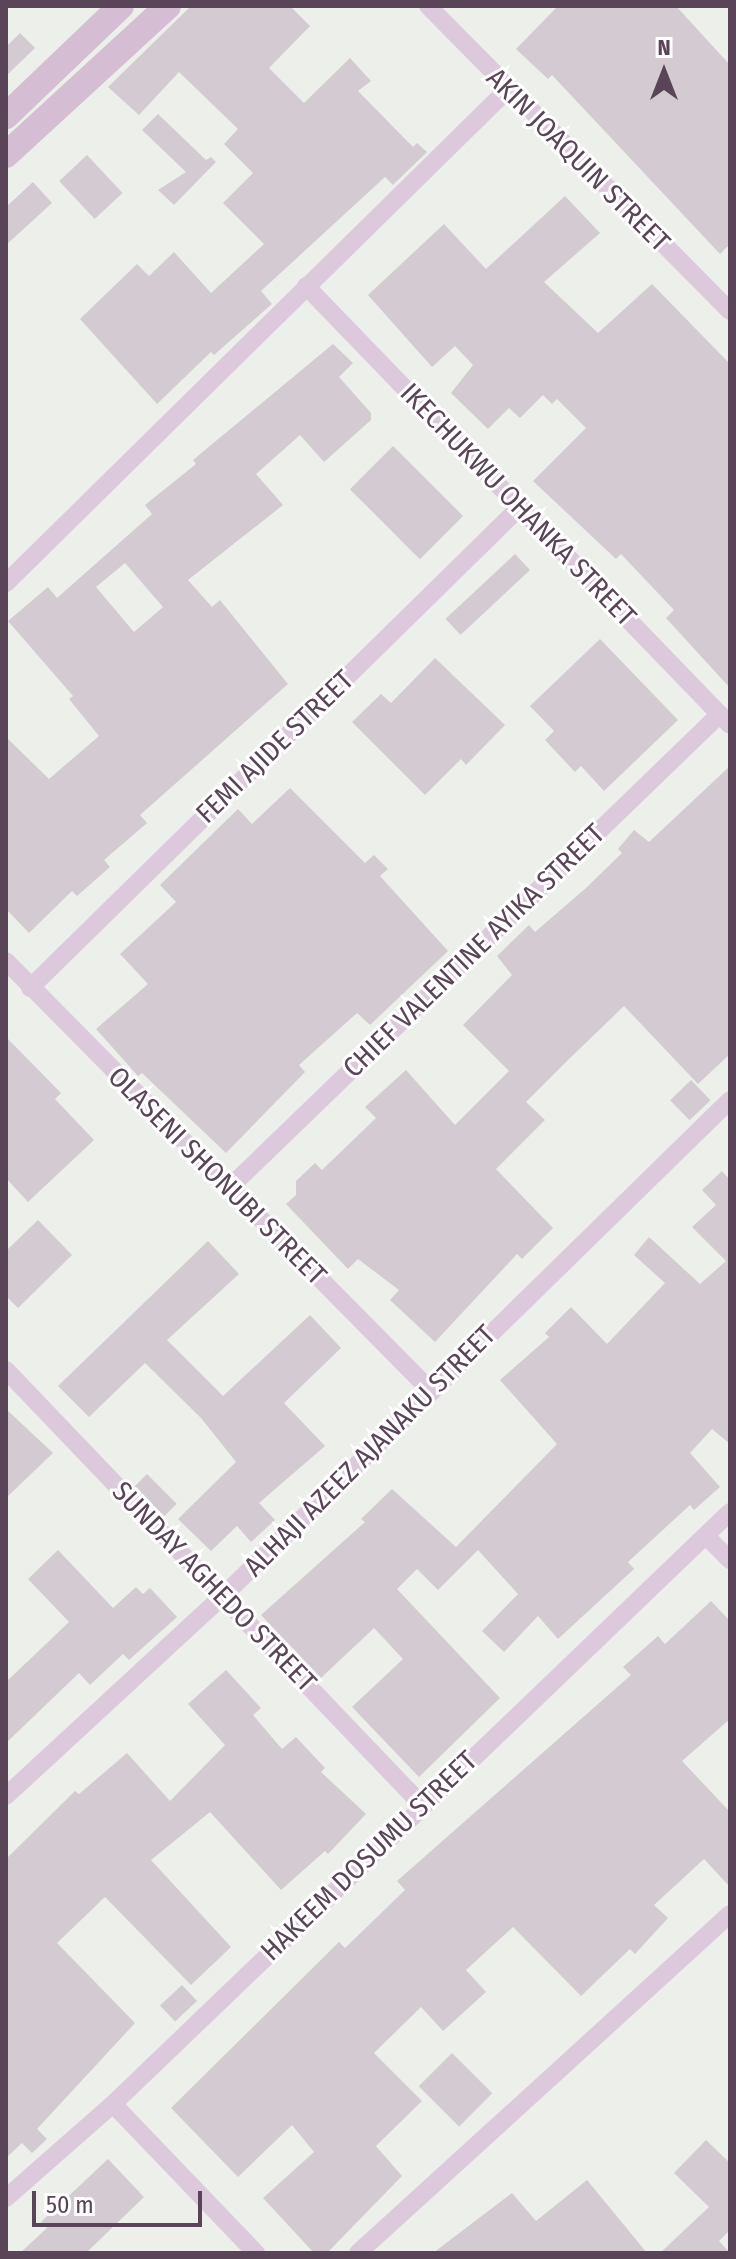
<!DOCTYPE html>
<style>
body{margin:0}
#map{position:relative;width:736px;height:2259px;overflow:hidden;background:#edefeb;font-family:"Fira Sans Condensed",sans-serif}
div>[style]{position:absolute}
.building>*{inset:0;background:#d3cbd1;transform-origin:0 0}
.minor>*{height:18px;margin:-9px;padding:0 9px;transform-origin:9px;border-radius:9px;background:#ddc9dc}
.secondary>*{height:26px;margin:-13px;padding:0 13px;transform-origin:13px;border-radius:13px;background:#d5bed3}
span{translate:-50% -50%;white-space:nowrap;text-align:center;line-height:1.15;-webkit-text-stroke:6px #fff;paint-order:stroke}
.street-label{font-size:28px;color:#594458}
.frame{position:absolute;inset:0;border:8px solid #594458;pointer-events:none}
.north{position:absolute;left:624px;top:32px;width:80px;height:80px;-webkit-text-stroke:6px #fff;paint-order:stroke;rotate:0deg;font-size:22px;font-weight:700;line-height:32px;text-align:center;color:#594458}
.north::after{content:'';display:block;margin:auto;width:28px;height:36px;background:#594458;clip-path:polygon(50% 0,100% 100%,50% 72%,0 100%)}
.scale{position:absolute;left:32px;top:2191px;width:170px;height:36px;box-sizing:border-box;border:4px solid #594458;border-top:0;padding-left:10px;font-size:24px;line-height:28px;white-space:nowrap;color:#594458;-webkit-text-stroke:6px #fff;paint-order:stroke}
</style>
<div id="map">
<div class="building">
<div style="clip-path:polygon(191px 6px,290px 6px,310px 26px,269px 68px,304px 103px,350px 58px,371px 81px,358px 91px,413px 147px,417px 143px,427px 152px,393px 185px,385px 177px,261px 291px,272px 304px,214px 355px,211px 352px,157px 404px,80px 319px,137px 264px,149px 276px,174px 252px,211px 293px,264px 244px,223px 203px,253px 173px,224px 144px,238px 129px,179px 72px,139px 115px,108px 87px)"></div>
<div style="clip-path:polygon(558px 6px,676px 6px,730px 65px,730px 244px,720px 254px,552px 75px,548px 79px,516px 49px)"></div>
<div style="clip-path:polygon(20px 33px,35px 48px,6px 76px,6px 47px)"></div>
<div style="clip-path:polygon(158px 114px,206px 160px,211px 157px,216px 162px,174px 205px,158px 190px,186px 172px,142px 130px)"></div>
<div style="left:87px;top:155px;width:52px;height:38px;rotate:47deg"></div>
<div style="clip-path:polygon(33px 182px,52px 203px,6px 245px,6px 207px)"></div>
<div style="clip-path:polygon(565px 196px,600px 233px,544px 282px,598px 333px,652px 284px,730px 364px,730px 688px,666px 618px,674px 610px,621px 554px,616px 559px,533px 481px,586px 428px,557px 399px,552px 404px,543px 395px,520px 418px,509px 408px,488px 429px,451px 393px,473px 365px,455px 346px,432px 367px,368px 295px,444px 224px,486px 269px)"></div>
<div style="clip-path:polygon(evenodd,333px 344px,353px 363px,339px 377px,371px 413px,371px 420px,324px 462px,300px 435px,256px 474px,283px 505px,188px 580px,212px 607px,220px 600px,288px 684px,140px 815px,147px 823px,104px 860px,110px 867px,77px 896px,72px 891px,29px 933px,6px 909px,6px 737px,49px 779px,99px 736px,69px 699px,73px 696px,8px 621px,48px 587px,57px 598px,152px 514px,145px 505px,196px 464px,193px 460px,333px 344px,125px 563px,163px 607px,134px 632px,96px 587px,125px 563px)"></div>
<div style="left:393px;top:446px;width:99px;height:61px;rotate:45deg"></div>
<div style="left:515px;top:554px;width:22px;height:95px;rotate:47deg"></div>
<div style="clip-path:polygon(600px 639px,678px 720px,604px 791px,581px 766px,575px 772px,545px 740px,554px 731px,530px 706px)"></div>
<div style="clip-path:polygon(435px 658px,505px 725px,466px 765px,461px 759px,425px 795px,352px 722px,381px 694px,391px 703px)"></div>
<div style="clip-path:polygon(730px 766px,730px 1054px,698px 1084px,624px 1006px,567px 1061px,526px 1102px,545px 1120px,496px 1169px,553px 1228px,522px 1259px,517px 1254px,435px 1342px,390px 1300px,399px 1290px,358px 1259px,348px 1269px,286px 1204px,296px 1195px,296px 1181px,315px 1163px,322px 1170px,376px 1118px,365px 1107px,406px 1070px,455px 1125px,509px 1071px,463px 1025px,512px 975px,497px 956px,529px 925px,535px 932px,586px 888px,622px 853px,618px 849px,634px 830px,649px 842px)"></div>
<div style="clip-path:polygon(290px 788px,365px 863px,374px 855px,388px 869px,380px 876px,448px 951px,370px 1025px,357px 1013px,299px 1065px,305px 1072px,226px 1153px,142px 1073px,138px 1076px,96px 1029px,148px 984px,120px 954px,176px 902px,160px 885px,238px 809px,252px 824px)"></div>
<div style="clip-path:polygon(6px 1037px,61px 1093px,55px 1099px,94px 1140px,28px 1202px,6px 1178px)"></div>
<div style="left:691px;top:1080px;width:28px;height:29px;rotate:46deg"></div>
<div style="clip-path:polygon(722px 1171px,730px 1180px,730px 1444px,712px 1429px,690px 1453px,720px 1487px,694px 1510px,690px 1505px,628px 1562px,634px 1569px,558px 1639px,538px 1616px,504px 1652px,482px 1631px,518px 1594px,478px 1550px,438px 1590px,417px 1569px,397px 1589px,500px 1698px,419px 1777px,352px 1707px,403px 1659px,374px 1628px,321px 1678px,261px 1615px,365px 1522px,361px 1519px,392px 1489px,456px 1547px,557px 1444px,500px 1380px,549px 1337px,545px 1333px,571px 1307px,607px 1344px,665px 1283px,634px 1255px,649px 1237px,700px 1284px,726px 1261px,692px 1227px,716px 1205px,702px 1190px)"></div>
<div style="clip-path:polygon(38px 1220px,72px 1255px,18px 1308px,6px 1296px,6px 1251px)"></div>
<div style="clip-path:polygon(208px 1241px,239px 1274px,167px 1340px,223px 1396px,310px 1315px,341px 1348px,284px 1403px,325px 1446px,259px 1503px,275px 1520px,251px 1542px,237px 1526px,211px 1551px,178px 1519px,236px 1462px,201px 1418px,145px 1363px,89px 1417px,58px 1386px)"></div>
<div style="clip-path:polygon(6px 1409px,53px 1453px,6px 1498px)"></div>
<div style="left:147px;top:1474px;width:42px;height:18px;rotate:45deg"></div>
<div style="clip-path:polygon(58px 1550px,113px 1608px,136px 1587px,143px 1594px,150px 1588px,177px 1617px,129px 1660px,123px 1654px,90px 1685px,79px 1673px,6px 1743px,6px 1682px,69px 1622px,28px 1579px)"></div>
<div style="clip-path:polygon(711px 1601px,730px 1621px,730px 1719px,682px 1761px,730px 1812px,730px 1887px,704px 1859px,654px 1905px,668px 1918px,635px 1954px,630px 1949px,581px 1996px,513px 1927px,466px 1970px,486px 1992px,443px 2031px,421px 2007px,374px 2053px,422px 2101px,376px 2146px,402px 2176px,327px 2253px,314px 2253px,263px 2198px,314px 2152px,292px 2125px,238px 2177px,171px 2108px,339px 1942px,345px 1948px,405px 1890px,397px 1881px,631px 1675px,623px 1667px,658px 1636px,665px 1644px)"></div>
<div style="clip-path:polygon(226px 1670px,261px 1708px,253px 1715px,282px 1749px,296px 1737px,325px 1768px,321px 1772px,366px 1814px,328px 1854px,325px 1851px,281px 1890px,210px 1812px,151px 1860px,231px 1947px,191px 1985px,105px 1897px,57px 1943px,135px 2023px,37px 2129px,47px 2139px,32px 2153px,22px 2143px,6px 2158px,6px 1859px,75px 1791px,79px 1794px,127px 1753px,170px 1801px,225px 1745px,188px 1704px)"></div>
<div style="left:182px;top:1985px;width:22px;height:30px;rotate:47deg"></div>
<div style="left:452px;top:2053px;width:57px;height:47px;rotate:45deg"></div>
<div style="clip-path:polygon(706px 2140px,730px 2163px,730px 2230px,719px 2241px,730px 2253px,660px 2253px,709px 2207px,674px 2173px)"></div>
<div style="clip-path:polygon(108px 2159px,144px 2197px,86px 2253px,20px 2253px,47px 2228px,41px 2222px)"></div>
<div style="clip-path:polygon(587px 2180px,647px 2253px,433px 2253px,512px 2193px,536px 2221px)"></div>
</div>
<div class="minor">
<div style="left:428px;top:6px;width:429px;rotate:45.3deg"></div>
<div style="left:306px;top:286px;width:610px;rotate:46deg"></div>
<div style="left:6px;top:583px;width:703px;rotate:-44.54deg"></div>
<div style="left:6px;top:961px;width:603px;rotate:45.34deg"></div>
<div style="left:30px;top:988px;width:688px;rotate:-44.47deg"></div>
<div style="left:229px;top:1188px;width:682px;rotate:-43.99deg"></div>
<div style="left:6px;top:1370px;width:602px;rotate:46.28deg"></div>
<div style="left:706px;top:1536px;width:34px;rotate:45deg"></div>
<div style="left:6px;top:1796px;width:295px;rotate:-42.7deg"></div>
<div style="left:223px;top:1596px;width:709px;rotate:-44.37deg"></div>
<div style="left:113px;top:2104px;width:207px;rotate:46.2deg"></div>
<div style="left:6px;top:2198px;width:142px;rotate:-41.3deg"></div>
<div style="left:113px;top:2104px;width:855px;rotate:-43.82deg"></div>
<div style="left:358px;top:2253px;width:503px;rotate:-42.34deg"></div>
</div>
<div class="secondary">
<div style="left:6px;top:116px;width:159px;rotate:-43.7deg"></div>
<div style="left:6px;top:155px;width:220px;rotate:-42.6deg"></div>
</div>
<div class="street-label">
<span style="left:578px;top:160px;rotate:45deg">AKIN JOAQUIN STREET</span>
<span style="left:518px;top:505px;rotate:46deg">IKECHUKWU OHANKA STREET</span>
<span style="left:275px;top:747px;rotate:-44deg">FEMI AJIDE STREET</span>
<span style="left:474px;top:951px;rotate:-44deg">CHIEF VALENTINE AYIKA STREET</span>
<span style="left:217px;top:1176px;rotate:45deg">OLASENI SHONUBI STREET</span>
<span style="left:370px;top:1451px;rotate:-45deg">ALHAJI AZEEZ AJANAKU STREET</span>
<span style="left:214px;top:1587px;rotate:46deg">SUNDAY AGHEDO STREET</span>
<span style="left:369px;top:1856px;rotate:-44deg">HAKEEM DOSUMU STREET</span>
</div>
<div class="frame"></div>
<div class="north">N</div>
<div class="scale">50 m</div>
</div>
